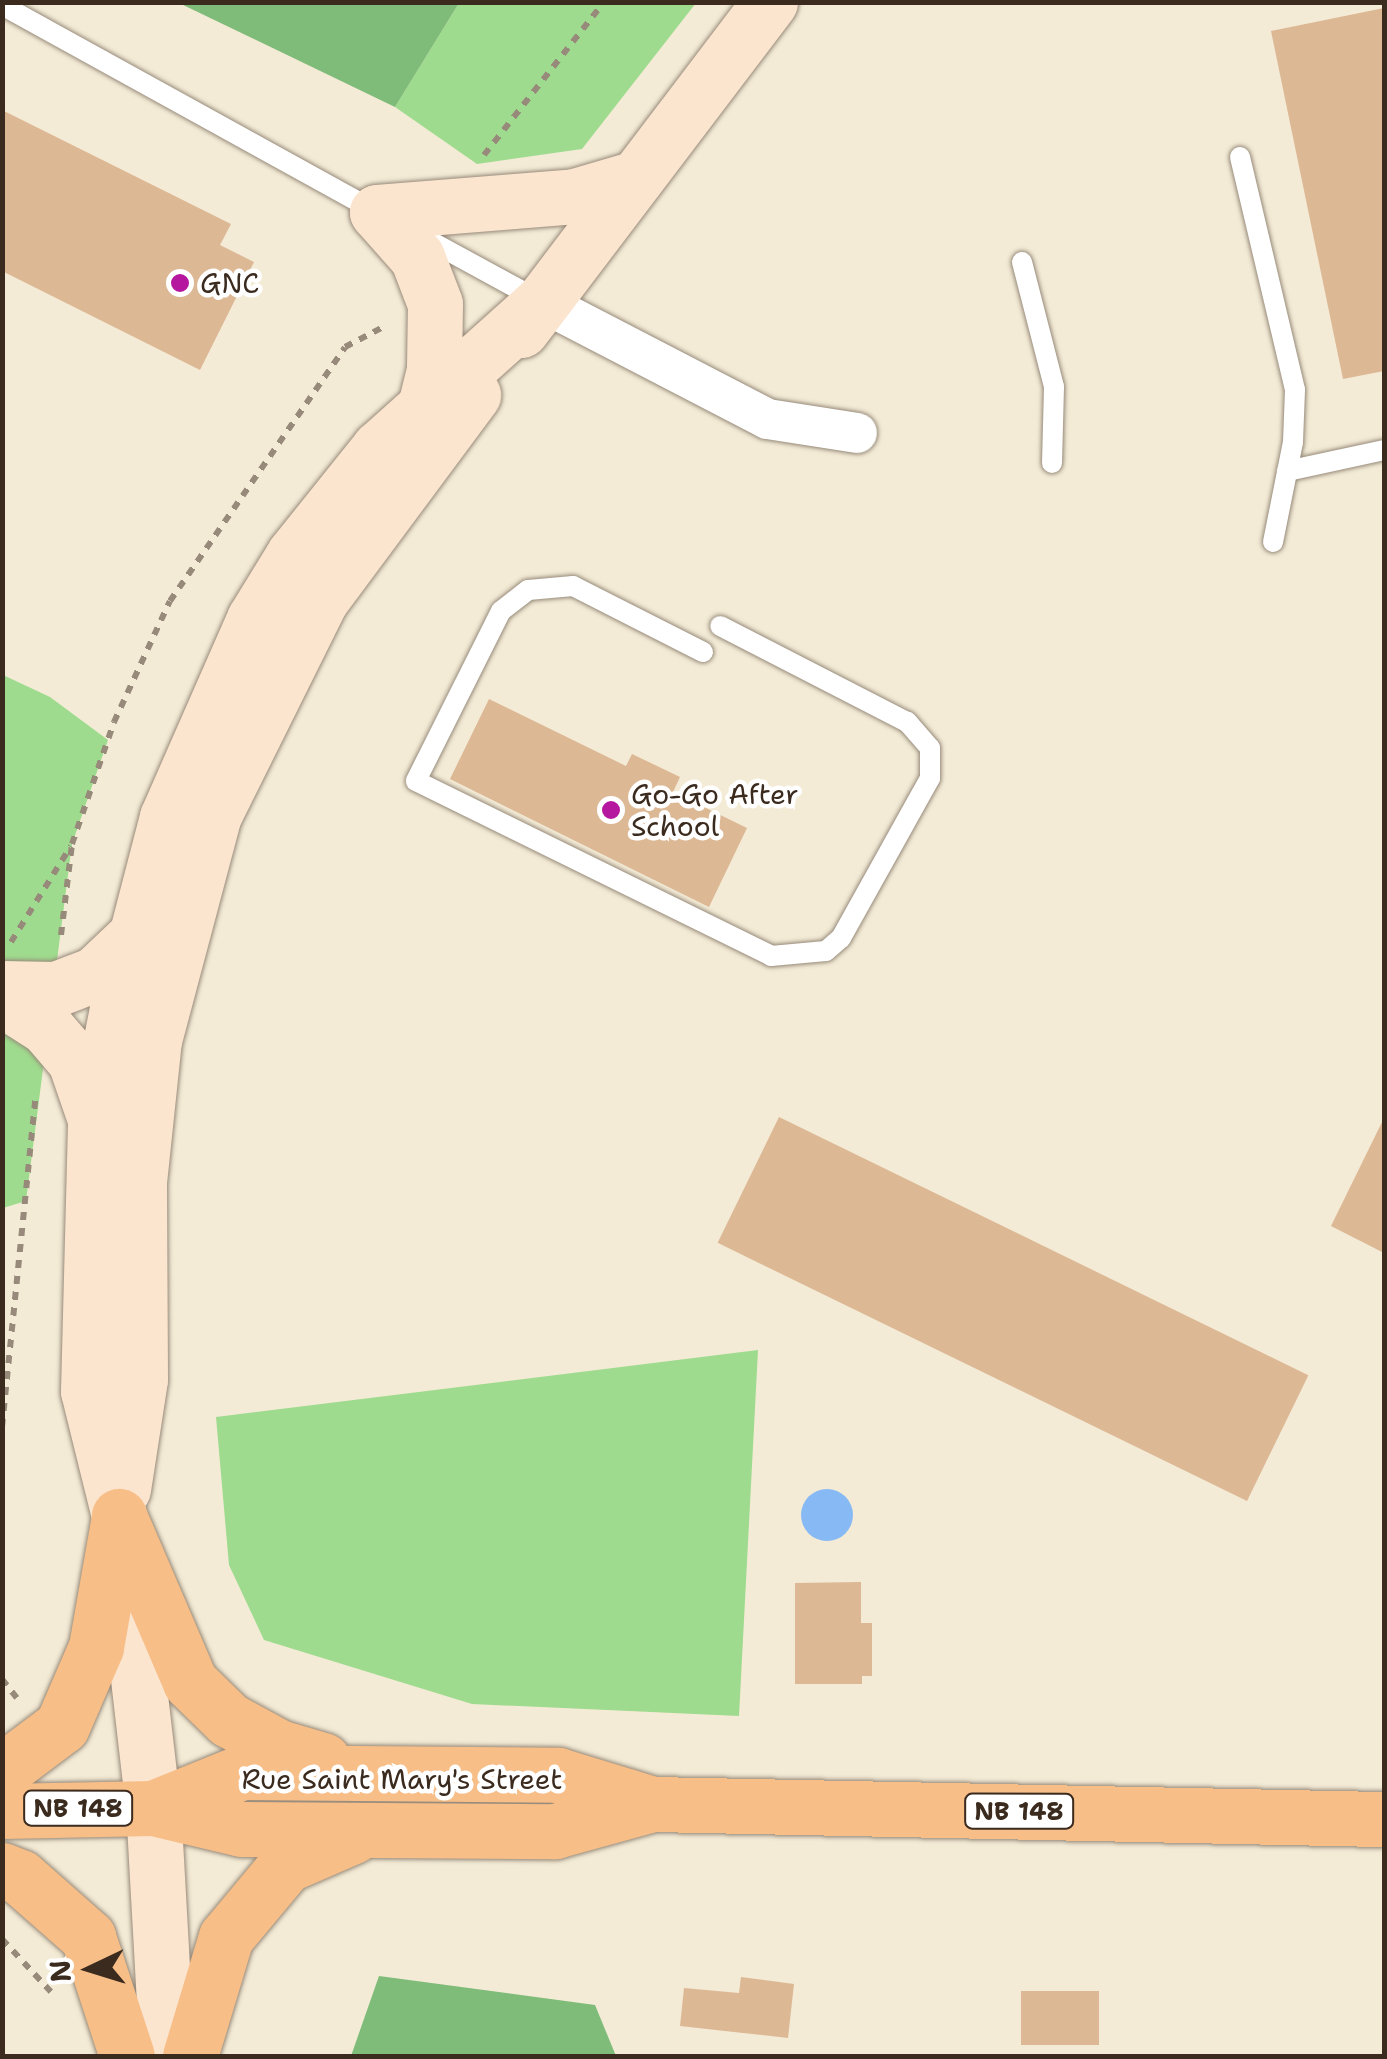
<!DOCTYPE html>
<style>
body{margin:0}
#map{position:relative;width:1387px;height:2059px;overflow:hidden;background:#f3ebd6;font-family:"Shantell Sans",sans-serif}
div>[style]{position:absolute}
.green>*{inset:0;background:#9fdb8e}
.forest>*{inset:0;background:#7fbb79}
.water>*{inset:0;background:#87baf4}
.round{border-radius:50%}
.building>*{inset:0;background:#ddb895;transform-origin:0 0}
.path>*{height:6px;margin-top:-3px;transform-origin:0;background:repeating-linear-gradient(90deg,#978a7a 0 8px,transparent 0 16px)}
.roads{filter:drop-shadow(0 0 2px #978a7a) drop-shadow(0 0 2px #978a7a)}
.service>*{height:20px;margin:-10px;padding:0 10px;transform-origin:10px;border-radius:10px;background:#fff}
.minor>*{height:40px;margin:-20px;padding:0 20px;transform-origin:20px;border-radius:20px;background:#fff}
.secondary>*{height:55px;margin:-27.5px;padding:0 27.5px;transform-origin:27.5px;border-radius:27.5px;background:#fce5cf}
.primary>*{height:55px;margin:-27.5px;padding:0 27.5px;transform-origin:27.5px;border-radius:27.5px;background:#f7be88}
.dots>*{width:28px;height:28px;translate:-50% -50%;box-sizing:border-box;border:5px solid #fff;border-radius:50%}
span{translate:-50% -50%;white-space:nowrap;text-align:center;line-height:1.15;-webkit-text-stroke:9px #fff;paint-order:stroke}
.shield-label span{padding:2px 8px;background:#fff;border:2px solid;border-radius:8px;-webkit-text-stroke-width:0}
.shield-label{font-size:25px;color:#3b2a1e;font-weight:700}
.poi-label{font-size:28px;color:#3b2a1e}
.left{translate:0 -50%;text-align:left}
.street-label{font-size:28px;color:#3b2a1e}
.frame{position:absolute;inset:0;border:5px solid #3b2a1e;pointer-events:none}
.north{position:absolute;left:40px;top:1919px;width:100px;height:100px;-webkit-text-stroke:8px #fff;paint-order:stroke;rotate:266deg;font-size:28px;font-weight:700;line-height:40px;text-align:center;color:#3b2a1e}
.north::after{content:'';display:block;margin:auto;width:35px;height:45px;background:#3b2a1e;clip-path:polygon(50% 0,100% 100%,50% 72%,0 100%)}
</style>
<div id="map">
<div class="green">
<div style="clip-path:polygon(459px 3px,696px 3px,582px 149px,477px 164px,395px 107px)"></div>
<div style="clip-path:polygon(3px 675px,50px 697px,108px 740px,72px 844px,26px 1201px,3px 1208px)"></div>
<div style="clip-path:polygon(758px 1350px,739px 1716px,472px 1704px,264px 1640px,229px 1565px,216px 1417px)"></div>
</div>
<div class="forest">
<div style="clip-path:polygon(179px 3px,459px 2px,459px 3px,395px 107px)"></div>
<div style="clip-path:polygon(379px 1976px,595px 2005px,616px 2056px,351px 2056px)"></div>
</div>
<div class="water">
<div class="round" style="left:801px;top:1489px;width:52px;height:52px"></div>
</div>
<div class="building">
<div style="clip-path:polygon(1384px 8px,1384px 371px,1343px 379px,1271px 31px)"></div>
<div style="clip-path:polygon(2px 110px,231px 224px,220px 245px,254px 262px,200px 370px,2px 271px)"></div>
<div style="clip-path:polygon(489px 699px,626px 766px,632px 754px,680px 777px,673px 792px,747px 828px,709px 907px,450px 779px)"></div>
<div style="left:779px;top:1117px;width:589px;height:140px;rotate:26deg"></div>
<div style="clip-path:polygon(1384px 1118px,1384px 1253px,1331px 1226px)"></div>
<div style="clip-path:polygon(861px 1582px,861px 1623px,872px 1623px,872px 1676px,862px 1676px,862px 1684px,795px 1684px,795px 1583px)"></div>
<div style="clip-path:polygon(741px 1977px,794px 1984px,788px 2038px,680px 2026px,684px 1988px,739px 1993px)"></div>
<div style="left:1021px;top:1991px;width:78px;height:54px"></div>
</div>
<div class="path">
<div style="left:484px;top:155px;width:194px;rotate:-51.9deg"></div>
<div style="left:61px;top:935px;width:92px;rotate:-83.1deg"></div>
<div style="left:72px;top:844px;width:129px;rotate:-71deg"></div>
<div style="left:114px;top:722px;width:133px;rotate:-65.2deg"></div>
<div style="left:170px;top:601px;width:308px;rotate:-55.4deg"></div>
<div style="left:345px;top:347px;width:45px;rotate:-27.7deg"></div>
<div style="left:11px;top:942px;width:113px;rotate:-58deg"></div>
<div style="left:2px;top:1427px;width:329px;rotate:-84.2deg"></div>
<div style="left:2px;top:1679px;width:24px;rotate:52deg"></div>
<div style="left:2px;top:1939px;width:74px;rotate:47.2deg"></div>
</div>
<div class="roads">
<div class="service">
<div style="left:2px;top:5px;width:425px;rotate:28.9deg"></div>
<div style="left:1240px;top:157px;width:239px;rotate:76.7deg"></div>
<div style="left:1295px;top:390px;width:52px;rotate:92.2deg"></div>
<div style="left:1293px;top:442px;width:102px;rotate:101.3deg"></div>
<div style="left:421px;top:236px;width:136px;rotate:28.6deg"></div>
<div style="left:1022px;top:262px;width:129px;rotate:75.6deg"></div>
<div style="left:1054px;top:387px;width:76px;rotate:91.5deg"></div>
<div style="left:1287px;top:471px;width:99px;rotate:-12.2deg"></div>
<div style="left:703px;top:652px;width:146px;rotate:-153.1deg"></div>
<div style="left:573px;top:586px;width:45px;rotate:174.9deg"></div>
<div style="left:528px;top:590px;width:34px;rotate:142deg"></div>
<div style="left:501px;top:611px;width:190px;rotate:116.6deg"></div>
<div style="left:416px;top:781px;width:396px;rotate:26.2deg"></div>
<div style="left:771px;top:956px;width:55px;rotate:-5.2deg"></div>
<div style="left:826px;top:951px;width:20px;rotate:-41deg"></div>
<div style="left:841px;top:938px;width:183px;rotate:-60.9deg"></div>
<div style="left:930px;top:778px;width:30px;rotate:-90deg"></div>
<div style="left:930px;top:748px;width:35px;rotate:-131deg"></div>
<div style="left:907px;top:722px;width:210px;rotate:-152.8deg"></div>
</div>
<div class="minor">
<div style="left:542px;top:302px;width:254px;rotate:27.4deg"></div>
<div style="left:768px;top:419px;width:90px;rotate:8.9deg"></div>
</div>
<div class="secondary">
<div style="left:377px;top:212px;width:199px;rotate:-4.6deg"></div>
<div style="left:575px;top:196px;width:64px;rotate:-16.4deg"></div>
<div style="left:377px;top:212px;width:60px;rotate:48.4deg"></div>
<div style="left:417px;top:257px;width:50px;rotate:69deg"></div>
<div style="left:435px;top:304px;width:66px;rotate:90.9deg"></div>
<div style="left:434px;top:370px;width:38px;rotate:104deg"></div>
<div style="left:521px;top:330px;width:412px;rotate:-52.8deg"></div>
<div style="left:2px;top:988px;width:54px;rotate:1.1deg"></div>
<div style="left:56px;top:989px;width:42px;rotate:-21deg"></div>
<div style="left:95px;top:974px;width:52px;rotate:-43.5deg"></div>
<div style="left:2px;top:999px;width:52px;rotate:32.5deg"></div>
<div style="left:46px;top:1027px;width:45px;rotate:49.5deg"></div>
<div style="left:75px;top:1061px;width:61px;rotate:71deg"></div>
<div style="left:123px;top:1489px;width:111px;rotate:-81.2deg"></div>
<div style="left:140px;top:1379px;width:197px;rotate:-90.3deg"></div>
<div style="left:139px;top:1182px;width:143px;rotate:-84deg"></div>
<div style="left:154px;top:1040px;width:233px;rotate:-75.1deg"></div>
<div style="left:214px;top:815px;width:239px;rotate:-63.6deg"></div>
<div style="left:320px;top:601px;width:257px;rotate:-53.4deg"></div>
<div style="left:167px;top:2056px;width:248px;rotate:-93.2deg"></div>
<div style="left:153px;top:1808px;width:294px;rotate:-96.6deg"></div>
<div style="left:119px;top:1516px;width:129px;rotate:-103.9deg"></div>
<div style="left:88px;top:1391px;width:272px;rotate:-88.5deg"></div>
<div style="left:95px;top:1119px;width:112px;rotate:-78.7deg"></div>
<div style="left:117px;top:1009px;width:198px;rotate:-75.4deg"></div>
<div style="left:167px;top:817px;width:216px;rotate:-66.3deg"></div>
<div style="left:254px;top:619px;width:76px;rotate:-58.4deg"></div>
<div style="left:294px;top:554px;width:136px;rotate:-51.3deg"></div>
<div style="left:379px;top:448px;width:219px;rotate:-41.9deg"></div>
</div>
<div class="primary">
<div style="left:119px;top:1516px;width:181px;rotate:66.8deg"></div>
<div style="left:190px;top:1682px;width:54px;rotate:44.3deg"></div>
<div style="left:229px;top:1720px;width:57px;rotate:28.4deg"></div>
<div style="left:279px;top:1747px;width:46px;rotate:16.5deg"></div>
<div style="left:2px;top:1771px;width:75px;rotate:-36.9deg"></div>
<div style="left:62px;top:1726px;width:86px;rotate:-66.7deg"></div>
<div style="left:96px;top:1647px;width:133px;rotate:-80deg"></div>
<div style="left:153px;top:1808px;width:96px;rotate:-22deg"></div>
<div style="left:242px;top:1772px;width:316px;rotate:0.5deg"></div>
<div style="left:558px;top:1775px;width:99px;rotate:17deg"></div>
<div style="left:653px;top:1804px;width:731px;rotate:1.18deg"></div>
<div style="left:2px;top:1811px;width:151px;rotate:-1.1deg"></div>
<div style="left:153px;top:1808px;width:90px;rotate:13.4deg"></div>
<div style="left:241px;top:1829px;width:314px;rotate:0.4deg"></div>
<div style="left:555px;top:1831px;width:102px;rotate:-15.4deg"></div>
<div style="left:2px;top:1870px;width:19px;rotate:21deg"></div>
<div style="left:20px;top:1877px;width:91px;rotate:41.4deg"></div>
<div style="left:88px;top:1937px;width:125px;rotate:71.9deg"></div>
<div style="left:190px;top:2056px;width:124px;rotate:-73.2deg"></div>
<div style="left:226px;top:1937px;width:94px;rotate:-50.2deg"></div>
<div style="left:286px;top:1865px;width:73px;rotate:-23.4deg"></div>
</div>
</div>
<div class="dots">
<div style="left:180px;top:283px;background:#b5179e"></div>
<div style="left:611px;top:810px;background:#b5179e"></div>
</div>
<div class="shield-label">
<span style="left:78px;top:1808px">NB 148</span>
<span style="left:1019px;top:1811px">NB 148</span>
</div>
<div class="poi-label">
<span class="left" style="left:200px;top:283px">GNC</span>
<span class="left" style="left:631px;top:810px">Go-Go After<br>School</span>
</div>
<div class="street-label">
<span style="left:402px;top:1779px">Rue Saint Mary's Street</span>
</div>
<div class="frame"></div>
<div class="north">N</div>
</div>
